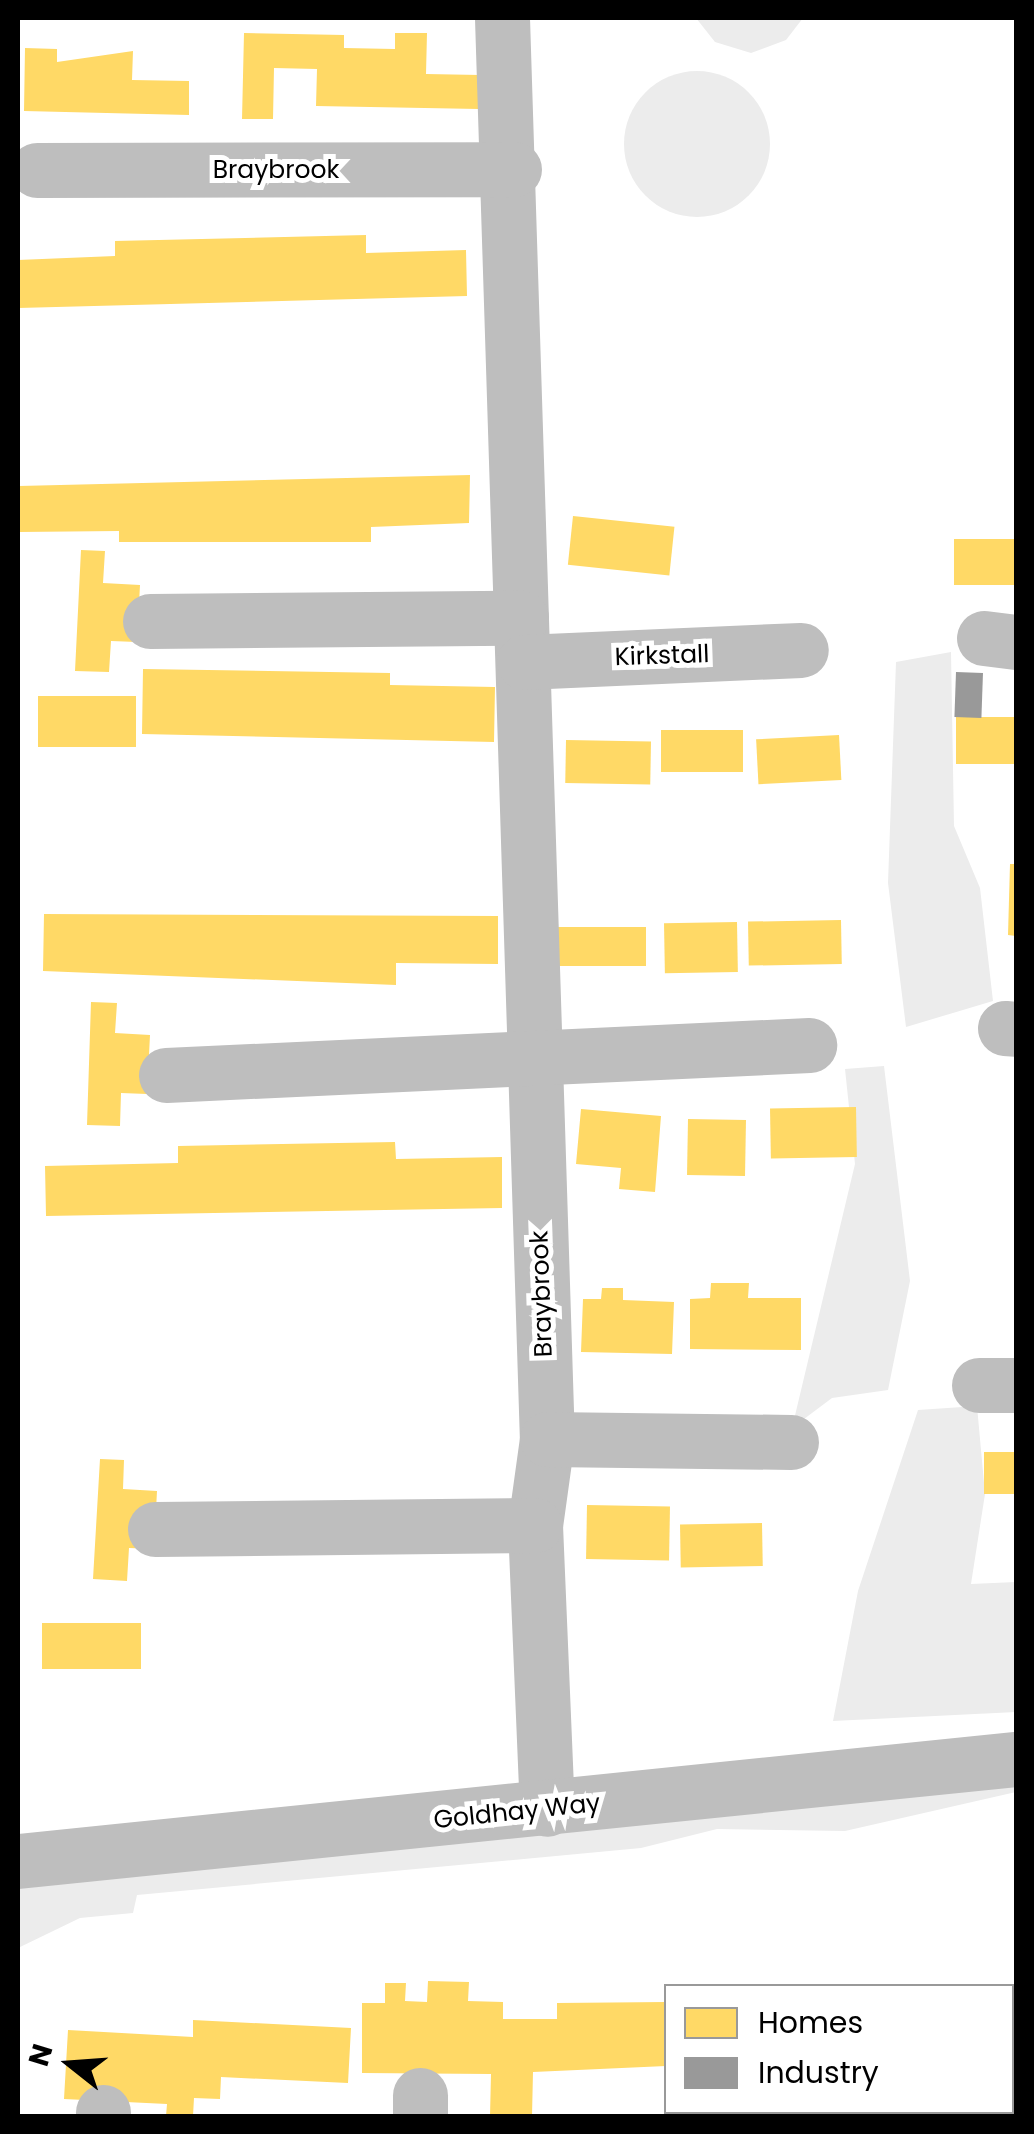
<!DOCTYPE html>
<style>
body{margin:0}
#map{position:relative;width:1034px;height:2134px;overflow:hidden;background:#fff;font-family:Poppins,sans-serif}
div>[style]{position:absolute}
.green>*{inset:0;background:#ececec}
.round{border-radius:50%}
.homes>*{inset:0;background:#ffd966;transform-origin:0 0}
.industry>*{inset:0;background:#999;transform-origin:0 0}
.minor>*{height:55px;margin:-27.5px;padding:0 27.5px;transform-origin:27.5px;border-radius:27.5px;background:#bebebe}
span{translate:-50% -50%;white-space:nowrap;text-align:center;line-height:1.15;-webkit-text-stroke:10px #fff;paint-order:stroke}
.street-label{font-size:25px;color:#000}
.frame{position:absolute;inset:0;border:20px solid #000;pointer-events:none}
.legend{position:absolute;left:664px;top:1984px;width:350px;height:130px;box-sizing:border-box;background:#fff;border:2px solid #999;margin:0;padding:12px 18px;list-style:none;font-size:30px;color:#000}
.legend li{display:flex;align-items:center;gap:20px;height:50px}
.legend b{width:50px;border:2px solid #999}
.north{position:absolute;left:20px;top:2014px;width:100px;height:100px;-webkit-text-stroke:8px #fff;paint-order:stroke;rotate:287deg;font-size:28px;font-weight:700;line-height:40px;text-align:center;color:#000}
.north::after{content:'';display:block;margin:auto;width:35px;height:45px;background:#000;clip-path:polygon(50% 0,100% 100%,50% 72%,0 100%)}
</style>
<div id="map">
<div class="green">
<div style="clip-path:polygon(696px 18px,803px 18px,786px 40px,751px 53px,715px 42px)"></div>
<div class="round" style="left:624px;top:71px;width:146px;height:146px"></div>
<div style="clip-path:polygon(951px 652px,954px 826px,980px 888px,993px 1001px,906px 1027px,888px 883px,896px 662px)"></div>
<div style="clip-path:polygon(884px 1066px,910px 1281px,888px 1390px,832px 1398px,792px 1428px,855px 1164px,845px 1069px)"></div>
<div style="clip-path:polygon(977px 1406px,985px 1494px,971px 1584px,1016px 1582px,1016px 1712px,833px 1721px,858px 1591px,918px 1410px)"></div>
<div style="clip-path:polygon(1016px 1771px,1016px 1792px,845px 1831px,717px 1829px,641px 1848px,137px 1895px,133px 1913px,80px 1918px,18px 1948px,18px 1887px)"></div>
</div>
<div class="homes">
<div style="clip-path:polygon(244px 33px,344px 35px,344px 48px,395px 49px,395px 33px,427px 33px,426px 74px,480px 75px,479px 109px,316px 106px,317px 69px,274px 68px,273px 119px,242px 119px)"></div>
<div style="clip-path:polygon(25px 48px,57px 49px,57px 62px,133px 51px,132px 80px,189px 81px,189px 115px,24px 111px)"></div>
<div style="clip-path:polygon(366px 235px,366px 253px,466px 250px,467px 296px,18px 308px,18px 260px,115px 256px,115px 241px)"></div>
<div style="clip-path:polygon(470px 475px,469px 523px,371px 527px,371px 542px,119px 542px,119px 531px,19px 532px,19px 486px)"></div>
<div style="left:573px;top:516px;width:102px;height:49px;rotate:6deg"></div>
<div style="left:954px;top:539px;width:62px;height:46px"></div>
<div style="clip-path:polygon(81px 550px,105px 551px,103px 583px,140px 585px,137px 642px,111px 641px,109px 672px,75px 671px)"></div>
<div style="clip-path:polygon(143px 669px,390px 673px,390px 685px,495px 687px,494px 742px,142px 734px)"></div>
<div style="left:38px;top:696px;width:98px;height:51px"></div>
<div style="left:956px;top:717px;width:60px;height:47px"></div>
<div style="left:661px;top:730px;width:82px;height:42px"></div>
<div style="left:839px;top:735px;width:45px;height:83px;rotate:87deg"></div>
<div style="left:566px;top:740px;width:85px;height:43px;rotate:1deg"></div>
<div style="clip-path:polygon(1010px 864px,1016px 864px,1016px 936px,1008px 935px)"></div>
<div style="clip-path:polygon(44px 914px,498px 916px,498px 964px,396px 963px,396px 985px,43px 971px)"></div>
<div style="left:841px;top:920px;width:44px;height:93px;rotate:89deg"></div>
<div style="left:737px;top:922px;width:50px;height:73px;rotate:89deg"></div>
<div style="left:557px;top:927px;width:89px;height:39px"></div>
<div style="clip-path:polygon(91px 1002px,117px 1003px,115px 1033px,150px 1035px,147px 1094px,121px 1093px,120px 1126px,87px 1125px)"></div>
<div style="left:856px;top:1107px;width:50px;height:86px;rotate:89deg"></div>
<div style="clip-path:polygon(581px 1109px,661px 1116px,655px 1192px,619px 1189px,621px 1168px,576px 1164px)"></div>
<div style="left:688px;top:1119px;width:58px;height:56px;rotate:1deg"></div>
<div style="clip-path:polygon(395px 1142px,396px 1159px,502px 1157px,502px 1208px,46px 1216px,45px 1166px,178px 1163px,178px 1146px)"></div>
<div style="clip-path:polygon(711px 1283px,749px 1283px,748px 1298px,801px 1298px,801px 1350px,690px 1349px,690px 1299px,710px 1298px)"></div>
<div style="clip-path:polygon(602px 1288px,623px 1288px,623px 1300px,674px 1302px,672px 1354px,581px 1352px,583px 1299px,601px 1299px)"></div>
<div style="left:984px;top:1452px;width:32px;height:42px"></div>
<div style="clip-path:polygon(100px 1459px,124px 1460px,123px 1489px,157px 1491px,154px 1549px,129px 1548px,127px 1581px,93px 1579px)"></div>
<div style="left:587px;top:1505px;width:83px;height:54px;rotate:1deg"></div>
<div style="left:762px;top:1523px;width:43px;height:82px;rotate:89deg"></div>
<div style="left:42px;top:1623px;width:99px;height:46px"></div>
<div style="clip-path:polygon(428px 1981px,469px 1982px,468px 2001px,503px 2002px,503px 2019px,557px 2019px,557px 2003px,666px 2002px,666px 2066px,533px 2072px,532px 2116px,490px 2116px,491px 2074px,362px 2073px,362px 2003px,385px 2003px,385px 1983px,406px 1983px,405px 2001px,427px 2002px)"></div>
<div style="clip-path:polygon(193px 2020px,351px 2028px,348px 2083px,221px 2077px,220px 2099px,194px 2098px,193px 2116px,166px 2116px,167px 2104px,64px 2099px,68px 2030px,193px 2037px)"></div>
<div style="left:1012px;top:2043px;width:4px;height:64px"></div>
</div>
<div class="industry">
<div style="left:956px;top:672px;width:27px;height:45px;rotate:2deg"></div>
</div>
<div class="minor">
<div style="left:502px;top:18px;width:1422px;rotate:88.19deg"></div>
<div style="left:547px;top:1439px;width:87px;rotate:97.9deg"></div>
<div style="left:535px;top:1525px;width:284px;rotate:87.6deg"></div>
<div style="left:37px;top:170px;width:477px;rotate:-0.1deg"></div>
<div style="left:150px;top:621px;width:371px;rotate:-0.5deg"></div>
<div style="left:984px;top:638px;width:32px;rotate:7deg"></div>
<div style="left:524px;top:662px;width:277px;rotate:-2.5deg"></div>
<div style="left:1005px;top:1028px;width:11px;rotate:5deg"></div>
<div style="left:166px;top:1075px;width:644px;rotate:-2.67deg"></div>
<div style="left:979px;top:1385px;width:37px"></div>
<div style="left:547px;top:1439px;width:244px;rotate:0.7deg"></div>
<div style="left:155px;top:1529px;width:380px;rotate:-0.6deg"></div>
<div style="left:18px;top:1861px;width:1003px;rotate:-5.84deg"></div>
<div style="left:103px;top:2112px;width:4px;rotate:90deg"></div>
<div style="left:420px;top:2116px;width:21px;rotate:-90deg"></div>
</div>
<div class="street-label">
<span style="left:276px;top:170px">Braybrook</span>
<span style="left:662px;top:656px;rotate:-2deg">Kirkstall</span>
<span style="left:542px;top:1294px;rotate:-92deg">Braybrook</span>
<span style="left:517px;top:1812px;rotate:-6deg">Goldhay Way</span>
</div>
<div class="frame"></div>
<ul class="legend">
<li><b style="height:28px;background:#ffd966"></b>Homes</li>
<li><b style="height:28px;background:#999"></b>Industry</li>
</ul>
<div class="north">N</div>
</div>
